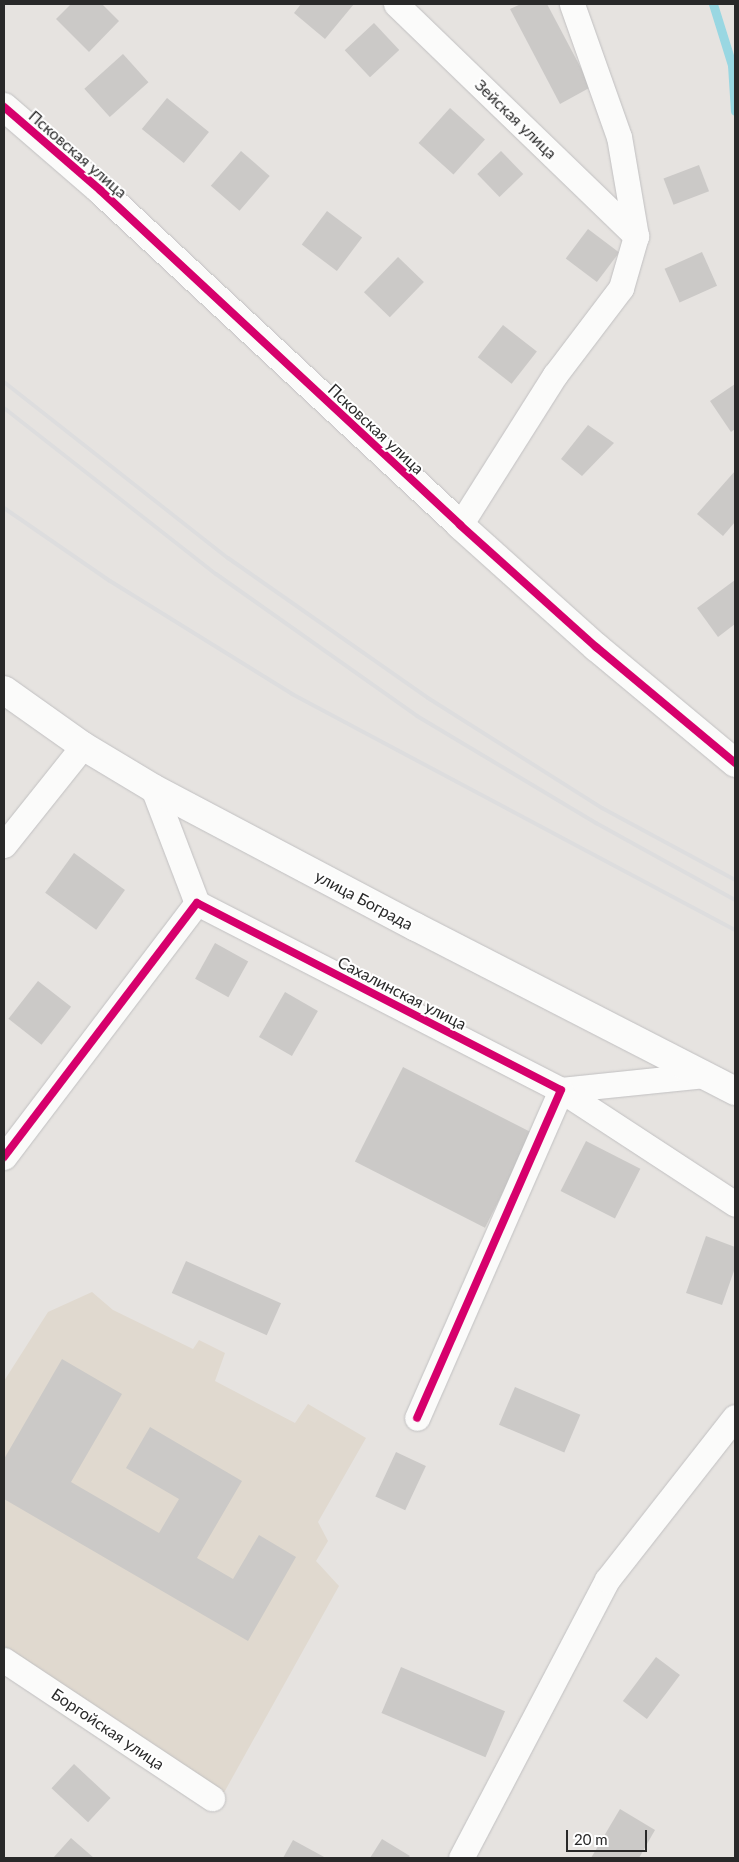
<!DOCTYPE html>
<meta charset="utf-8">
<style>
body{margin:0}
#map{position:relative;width:739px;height:1862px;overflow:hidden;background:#e6e3e0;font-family:Lato,sans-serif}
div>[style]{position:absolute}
.education>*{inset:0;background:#e0d9cf}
.stream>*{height:9px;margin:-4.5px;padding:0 4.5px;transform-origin:4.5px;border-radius:4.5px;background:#99d7e2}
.building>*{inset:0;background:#cbc9c7;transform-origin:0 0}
.roads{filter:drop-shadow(0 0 1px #c1c0c1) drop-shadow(0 0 1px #c1c0c1)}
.street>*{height:25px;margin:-12.5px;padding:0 12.5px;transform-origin:12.5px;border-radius:12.5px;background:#fbfbfa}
.secondary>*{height:28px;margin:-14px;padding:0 14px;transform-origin:14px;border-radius:14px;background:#fbfbfa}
.rail>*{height:4px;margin:-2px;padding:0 2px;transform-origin:2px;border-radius:2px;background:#ddddde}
.cycleway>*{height:8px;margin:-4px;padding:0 4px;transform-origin:4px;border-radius:4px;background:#d6006c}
span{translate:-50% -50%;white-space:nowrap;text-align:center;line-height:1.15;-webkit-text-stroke:4px #fff;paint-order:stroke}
.street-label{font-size:16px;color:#292929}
.frame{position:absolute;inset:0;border:5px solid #292929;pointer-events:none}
.scale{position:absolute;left:566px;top:1830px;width:81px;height:22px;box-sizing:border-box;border:2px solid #292929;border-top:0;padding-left:6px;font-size:15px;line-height:18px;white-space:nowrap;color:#292929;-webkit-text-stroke:4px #fff;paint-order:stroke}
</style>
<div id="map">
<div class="education">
<div style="clip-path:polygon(92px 1292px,113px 1310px,193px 1349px,199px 1340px,225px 1353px,215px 1381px,295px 1423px,308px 1404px,366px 1438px,318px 1522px,328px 1541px,316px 1561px,339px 1586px,221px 1798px,4px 1650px,4px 1381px,48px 1312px)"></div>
</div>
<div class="stream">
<div style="left:713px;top:4px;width:64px;rotate:72.7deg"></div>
<div style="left:732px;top:65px;width:46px;rotate:86.3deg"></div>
</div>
<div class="building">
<div style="clip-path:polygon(71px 4px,102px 4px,119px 21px,89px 52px,56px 19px)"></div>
<div style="clip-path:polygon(301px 4px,354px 4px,325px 39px,294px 13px)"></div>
<div style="clip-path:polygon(521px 4px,547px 4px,591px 87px,560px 104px,510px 9px)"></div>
<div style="left:374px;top:23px;width:37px;height:40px;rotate:47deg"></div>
<div style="left:123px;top:54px;width:38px;height:52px;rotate:48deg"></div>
<div style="left:167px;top:98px;width:54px;height:40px;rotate:39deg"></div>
<div style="left:450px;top:108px;width:47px;height:47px;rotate:42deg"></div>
<div style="left:241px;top:151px;width:38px;height:46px;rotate:41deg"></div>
<div style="left:501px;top:151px;width:32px;height:33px;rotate:46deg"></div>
<div style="left:699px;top:165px;width:28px;height:38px;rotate:69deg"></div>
<div style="left:327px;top:211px;width:44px;height:42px;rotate:37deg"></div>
<div style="left:588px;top:229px;width:39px;height:37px;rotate:37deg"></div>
<div style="left:702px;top:252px;width:37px;height:41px;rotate:66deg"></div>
<div style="left:398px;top:257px;width:36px;height:49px;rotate:44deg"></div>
<div style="left:503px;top:325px;width:43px;height:41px;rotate:38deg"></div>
<div style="clip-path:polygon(735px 384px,735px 429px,731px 432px,710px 401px)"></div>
<div style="clip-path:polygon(588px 425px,614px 443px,582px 476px,561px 459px)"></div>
<div style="clip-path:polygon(735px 471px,735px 522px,723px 536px,697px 514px)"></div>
<div style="clip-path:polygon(735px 580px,735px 624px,718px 637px,697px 608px)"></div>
<div style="left:74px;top:853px;width:63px;height:49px;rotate:36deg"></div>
<div style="left:215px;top:943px;width:38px;height:41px;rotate:29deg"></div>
<div style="left:38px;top:981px;width:42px;height:48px;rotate:38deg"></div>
<div style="left:285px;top:992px;width:38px;height:52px;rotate:30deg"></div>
<div style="left:403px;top:1067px;width:146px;height:106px;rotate:27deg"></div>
<div style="left:586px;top:1141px;width:61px;height:56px;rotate:27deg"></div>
<div style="clip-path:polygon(706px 1236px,735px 1247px,735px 1268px,722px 1305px,686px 1293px)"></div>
<div style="left:186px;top:1261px;width:104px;height:35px;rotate:24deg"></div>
<div style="clip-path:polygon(62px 1359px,122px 1394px,71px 1482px,159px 1533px,179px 1499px,126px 1468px,150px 1427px,242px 1481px,197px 1558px,233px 1579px,259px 1535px,296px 1557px,248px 1641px,4px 1499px,4px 1459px)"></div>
<div style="left:515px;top:1387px;width:71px;height:41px;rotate:23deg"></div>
<div style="left:396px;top:1452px;width:33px;height:49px;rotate:25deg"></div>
<div style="left:656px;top:1657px;width:30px;height:55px;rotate:37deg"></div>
<div style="left:401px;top:1667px;width:113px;height:50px;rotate:23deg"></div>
<div style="left:74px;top:1764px;width:50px;height:33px;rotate:43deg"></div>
<div style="clip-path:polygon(620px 1809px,655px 1830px,639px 1858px,591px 1858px)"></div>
<div style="clip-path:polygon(71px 1838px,94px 1858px,53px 1858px)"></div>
<div style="clip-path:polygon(382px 1839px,410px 1856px,408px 1858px,370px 1858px)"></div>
<div style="clip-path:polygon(293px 1840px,326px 1858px,283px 1858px)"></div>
</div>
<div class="roads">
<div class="street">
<div style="left:396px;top:4px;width:334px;rotate:44deg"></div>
<div style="left:460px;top:525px;width:178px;rotate:-57.7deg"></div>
<div style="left:555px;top:375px;width:109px;rotate:-52.8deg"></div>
<div style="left:621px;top:288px;width:54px;rotate:-73.9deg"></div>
<div style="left:636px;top:236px;width:100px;rotate:-99.7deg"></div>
<div style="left:619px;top:137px;width:141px;rotate:-109.5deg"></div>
<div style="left:153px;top:788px;width:123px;rotate:69.1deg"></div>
<div style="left:4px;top:845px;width:127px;rotate:-51.4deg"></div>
<div style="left:705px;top:1075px;width:145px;rotate:174.1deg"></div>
<div style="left:561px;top:1090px;width:208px;rotate:33.2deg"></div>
<div style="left:4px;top:1157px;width:319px;rotate:-52.8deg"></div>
<div style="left:197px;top:903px;width:409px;rotate:27.2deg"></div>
<div style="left:561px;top:1090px;width:358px;rotate:113.7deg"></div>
<div style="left:4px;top:1660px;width:250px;rotate:33.6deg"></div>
<div style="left:461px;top:1858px;width:314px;rotate:-62.3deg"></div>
<div style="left:607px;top:1580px;width:207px;rotate:-51.9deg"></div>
</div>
<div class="secondary">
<div style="left:4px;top:107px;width:127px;rotate:40.8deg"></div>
<div style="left:100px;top:190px;width:492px;rotate:42.9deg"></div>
<div style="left:460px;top:525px;width:183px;rotate:41.9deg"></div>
<div style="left:596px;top:647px;width:181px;rotate:39.8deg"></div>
<div style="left:4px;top:690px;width:97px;rotate:35.3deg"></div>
<div style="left:83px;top:746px;width:82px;rotate:31deg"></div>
<div style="left:153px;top:788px;width:297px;rotate:27.9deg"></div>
<div style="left:416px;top:927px;width:359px;rotate:27.2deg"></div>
</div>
</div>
<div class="rail">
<div style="left:4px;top:382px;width:285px;rotate:38.2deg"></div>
<div style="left:228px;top:558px;width:244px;rotate:35deg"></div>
<div style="left:428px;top:698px;width:206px;rotate:32.3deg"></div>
<div style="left:602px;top:808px;width:151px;rotate:28.4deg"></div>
<div style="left:4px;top:408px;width:269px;rotate:38.1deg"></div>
<div style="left:216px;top:574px;width:246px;rotate:35.2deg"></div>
<div style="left:417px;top:716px;width:209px;rotate:30.9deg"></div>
<div style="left:596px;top:823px;width:159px;rotate:29deg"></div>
<div style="left:4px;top:508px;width:129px;rotate:34.6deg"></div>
<div style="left:110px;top:581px;width:214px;rotate:31.8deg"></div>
<div style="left:292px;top:694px;width:502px;rotate:28.05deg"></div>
</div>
<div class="cycleway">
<div style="left:4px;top:107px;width:127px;rotate:40.8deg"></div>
<div style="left:100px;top:190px;width:492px;rotate:42.9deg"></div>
<div style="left:460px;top:525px;width:183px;rotate:41.9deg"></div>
<div style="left:596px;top:647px;width:181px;rotate:39.8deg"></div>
<div style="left:4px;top:1157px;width:319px;rotate:-52.8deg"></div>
<div style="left:197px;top:903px;width:409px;rotate:27.2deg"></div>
<div style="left:561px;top:1090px;width:358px;rotate:113.7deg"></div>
</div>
<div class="street-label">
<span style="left:516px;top:119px;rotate:44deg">Зейская улица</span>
<span style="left:78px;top:154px;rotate:41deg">Псковская улица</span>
<span style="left:376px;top:429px;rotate:43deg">Псковская улица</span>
<span style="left:364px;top:900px;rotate:28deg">улица Бограда</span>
<span style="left:402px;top:993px;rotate:27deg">Сахалинская улица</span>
<span style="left:108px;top:1729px;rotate:34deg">Боргойская улица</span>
</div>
<div class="frame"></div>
<div class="scale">20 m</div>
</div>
